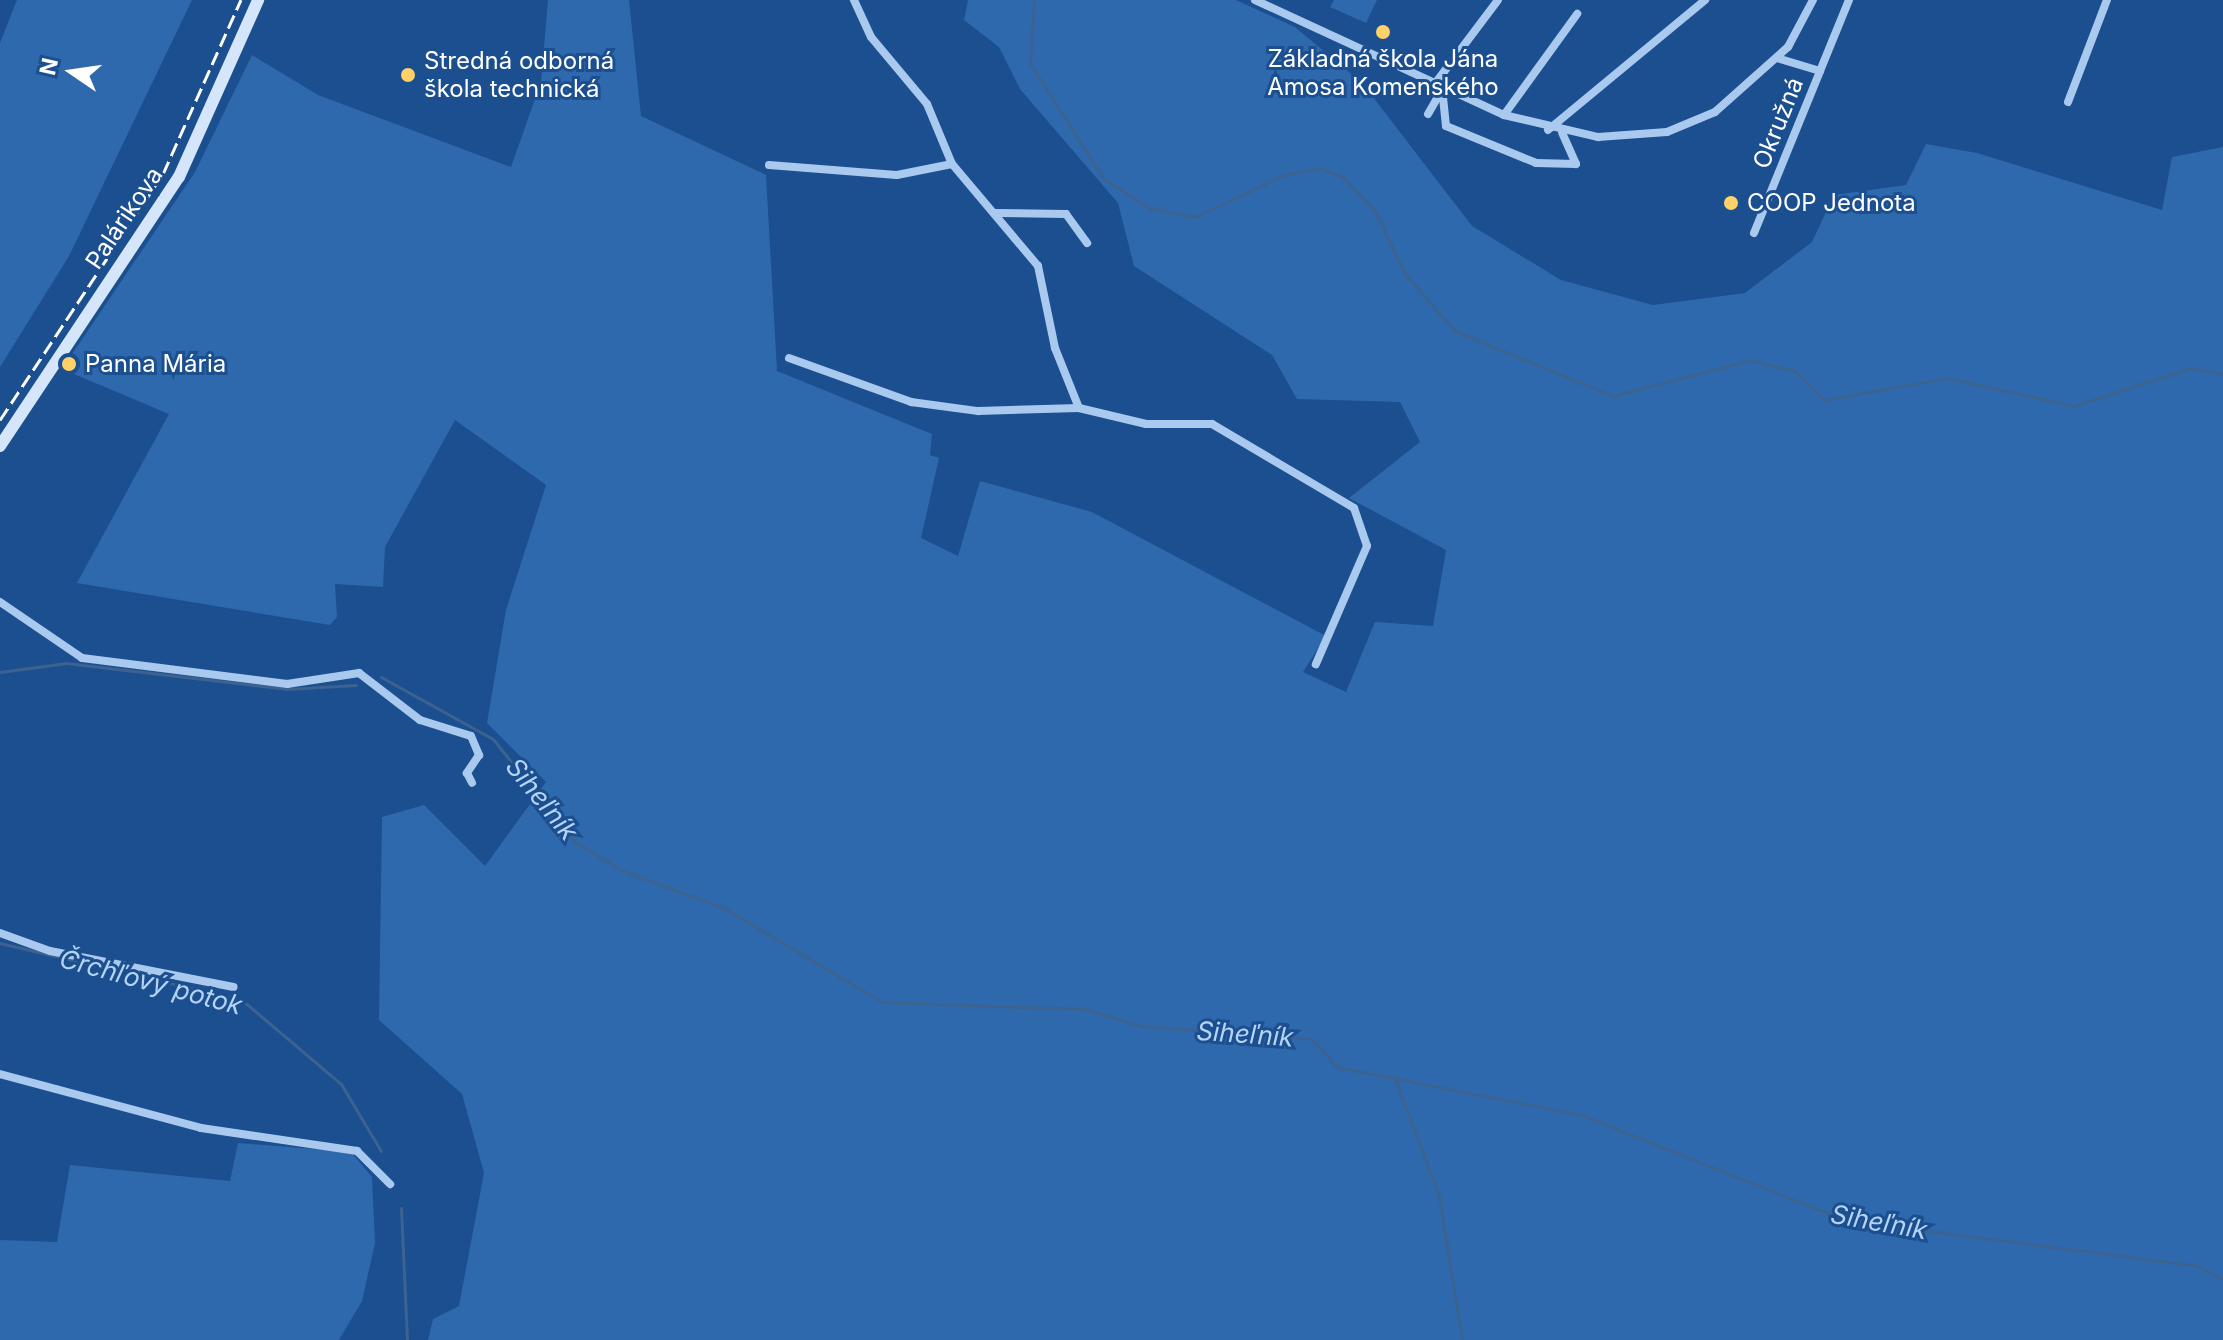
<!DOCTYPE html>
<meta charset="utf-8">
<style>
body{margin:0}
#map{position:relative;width:2223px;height:1340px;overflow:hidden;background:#1b4f8f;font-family:Inter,sans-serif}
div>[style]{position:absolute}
.green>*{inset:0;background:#2e69ad}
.stream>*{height:3px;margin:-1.5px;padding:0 1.5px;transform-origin:1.5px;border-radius:1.5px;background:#3c6290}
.street>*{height:8px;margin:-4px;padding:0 4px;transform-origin:4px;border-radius:4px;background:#a9c9ee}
.secondary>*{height:12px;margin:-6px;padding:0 6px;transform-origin:6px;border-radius:6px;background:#d6e6fa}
.rail>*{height:3px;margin-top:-1.5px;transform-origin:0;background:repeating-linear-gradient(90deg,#fff 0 14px,transparent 0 20px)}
.dots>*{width:22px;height:22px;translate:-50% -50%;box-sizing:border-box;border:4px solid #1b4f8f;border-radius:50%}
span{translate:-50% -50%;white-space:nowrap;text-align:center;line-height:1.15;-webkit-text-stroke:6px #1b4f8f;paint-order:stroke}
.poi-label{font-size:24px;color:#fff}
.left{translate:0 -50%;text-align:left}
.street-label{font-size:24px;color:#fff}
.water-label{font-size:26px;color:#b5d3f5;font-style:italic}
.north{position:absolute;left:32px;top:32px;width:80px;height:80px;-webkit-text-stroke:6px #1b4f8f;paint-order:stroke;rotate:283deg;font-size:22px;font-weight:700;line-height:32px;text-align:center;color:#fff}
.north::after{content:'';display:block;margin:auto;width:28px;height:36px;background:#fff;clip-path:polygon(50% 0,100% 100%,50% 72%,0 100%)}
</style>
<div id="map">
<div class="green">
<div style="clip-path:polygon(17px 0,192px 0,69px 256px,0 367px,0 43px)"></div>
<div style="clip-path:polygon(548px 0,629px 0,641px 116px,766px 175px,777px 371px,932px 434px,930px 455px,939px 458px,921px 538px,958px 556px,980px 481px,1092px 512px,1326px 636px,1303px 672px,1346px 692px,1375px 622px,1433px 626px,1446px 550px,1349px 498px,1420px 442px,1400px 402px,1297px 399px,1272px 355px,1134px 266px,1118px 203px,1020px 89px,999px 47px,964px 20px,968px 0,1236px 0,1295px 27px,1363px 84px,1472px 226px,1561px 280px,1653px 305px,1745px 293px,1812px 242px,1834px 195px,1906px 185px,1926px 144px,1977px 153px,2162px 210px,2172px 157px,2223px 147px,2223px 1340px,428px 1340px,433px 1319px,459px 1306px,484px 1173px,462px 1094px,379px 1020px,382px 817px,424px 805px,485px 866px,546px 782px,487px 723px,506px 610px,546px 485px,455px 420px,385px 547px,383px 587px,335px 584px,337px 617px,330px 625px,77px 583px,169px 414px,62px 369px,195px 172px,252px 55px,318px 95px,511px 167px,541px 82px)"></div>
<div style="clip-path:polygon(1334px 0,1377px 0,1366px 23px,1330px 7px)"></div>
<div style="clip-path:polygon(238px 1143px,351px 1152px,372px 1177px,375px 1243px,362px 1301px,339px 1340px,0 1340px,0 1240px,57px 1242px,70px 1165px,230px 1181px)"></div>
</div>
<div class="stream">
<div style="left:1034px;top:0;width:63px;rotate:93.6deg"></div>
<div style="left:1030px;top:63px;width:136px;rotate:57.6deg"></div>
<div style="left:1103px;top:178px;width:55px;rotate:33.1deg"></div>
<div style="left:1149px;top:208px;width:47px;rotate:11.1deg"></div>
<div style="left:1195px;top:217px;width:98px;rotate:-25.3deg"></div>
<div style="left:1284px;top:175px;width:36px;rotate:-11deg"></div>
<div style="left:1319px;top:168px;width:26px;rotate:21deg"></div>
<div style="left:1343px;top:177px;width:47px;rotate:46.7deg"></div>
<div style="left:1375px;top:211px;width:70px;rotate:64.5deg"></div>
<div style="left:1405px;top:274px;width:76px;rotate:48.7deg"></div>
<div style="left:1455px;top:331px;width:171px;rotate:22.4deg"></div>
<div style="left:1613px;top:396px;width:142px;rotate:-14.7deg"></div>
<div style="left:1750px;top:360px;width:46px;rotate:13.7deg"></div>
<div style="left:1795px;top:371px;width:41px;rotate:45deg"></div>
<div style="left:1824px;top:400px;width:125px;rotate:-10.1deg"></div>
<div style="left:1947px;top:378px;width:130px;rotate:12.4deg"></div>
<div style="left:2074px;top:406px;width:123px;rotate:-18deg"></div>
<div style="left:2191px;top:368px;width:33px;rotate:11deg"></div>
<div style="left:0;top:672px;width:67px;rotate:-7.8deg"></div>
<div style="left:66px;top:663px;width:223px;rotate:6.7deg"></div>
<div style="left:287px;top:689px;width:69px;rotate:-3.3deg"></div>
<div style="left:381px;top:677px;width:128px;rotate:29deg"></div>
<div style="left:493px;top:739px;width:130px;rotate:51.5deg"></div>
<div style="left:574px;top:841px;width:55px;rotate:31.7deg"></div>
<div style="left:621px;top:870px;width:110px;rotate:20.3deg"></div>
<div style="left:724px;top:908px;width:184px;rotate:30.7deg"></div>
<div style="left:882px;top:1002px;width:204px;rotate:2deg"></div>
<div style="left:1086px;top:1009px;width:58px;rotate:17.2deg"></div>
<div style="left:1141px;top:1026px;width:171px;rotate:4.3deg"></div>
<div style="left:1312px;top:1039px;width:38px;rotate:48deg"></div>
<div style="left:1337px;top:1067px;width:250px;rotate:11.1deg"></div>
<div style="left:1582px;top:1115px;width:282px;rotate:21.8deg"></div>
<div style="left:1844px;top:1220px;width:356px;rotate:7.4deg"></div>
<div style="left:2197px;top:1266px;width:29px;rotate:27deg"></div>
<div style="left:0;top:943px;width:249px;rotate:13.3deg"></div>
<div style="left:242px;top:1000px;width:130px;rotate:40.3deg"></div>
<div style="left:341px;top:1084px;width:78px;rotate:59.2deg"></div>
<div style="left:1394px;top:1076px;width:128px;rotate:69.4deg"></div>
<div style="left:1439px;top:1196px;width:146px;rotate:80.9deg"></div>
<div style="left:401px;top:1208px;width:132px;rotate:87.4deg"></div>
</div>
<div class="street">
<div style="left:1255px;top:0;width:274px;rotate:24.8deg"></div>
<div style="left:1504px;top:115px;width:97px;rotate:13.2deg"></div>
<div style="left:1598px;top:137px;width:69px;rotate:-4.1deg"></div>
<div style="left:1667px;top:132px;width:52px;rotate:-22.6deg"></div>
<div style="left:1715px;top:112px;width:98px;rotate:-41.7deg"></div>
<div style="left:1788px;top:47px;width:53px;rotate:-62deg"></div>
<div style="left:1820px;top:71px;width:77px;rotate:-67.8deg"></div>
<div style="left:1434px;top:85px;width:106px;rotate:-53deg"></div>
<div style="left:1442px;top:88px;width:38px;rotate:84deg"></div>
<div style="left:1446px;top:126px;width:97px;rotate:22.3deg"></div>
<div style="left:1536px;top:163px;width:40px;rotate:1.4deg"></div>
<div style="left:1576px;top:164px;width:34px;rotate:-114deg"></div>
<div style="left:2068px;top:102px;width:109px;rotate:-69.1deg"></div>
<div style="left:1428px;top:114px;width:24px;rotate:-60deg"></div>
<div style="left:1504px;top:115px;width:125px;rotate:-54.1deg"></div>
<div style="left:1548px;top:130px;width:204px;rotate:-39.6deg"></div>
<div style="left:769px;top:165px;width:128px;rotate:4.5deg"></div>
<div style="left:897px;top:175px;width:56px;rotate:-11.3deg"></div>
<div style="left:996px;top:213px;width:70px;rotate:0.8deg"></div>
<div style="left:1066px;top:214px;width:36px;rotate:54deg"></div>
<div style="left:1754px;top:233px;width:175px;rotate:-67.8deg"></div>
<div style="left:1820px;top:71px;width:45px;rotate:-163.2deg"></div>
<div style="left:789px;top:358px;width:130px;rotate:19.8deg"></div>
<div style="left:911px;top:402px;width:68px;rotate:7.7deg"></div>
<div style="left:978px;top:411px;width:101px;rotate:-1.7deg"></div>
<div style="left:1079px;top:408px;width:65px;rotate:-111.8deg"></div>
<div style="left:1055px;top:348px;width:84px;rotate:-101.7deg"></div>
<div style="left:1038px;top:266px;width:133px;rotate:-130.1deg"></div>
<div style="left:952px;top:164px;width:65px;rotate:-112.6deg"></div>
<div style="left:927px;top:104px;width:87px;rotate:-129.9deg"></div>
<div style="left:871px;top:37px;width:41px;rotate:-114.7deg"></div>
<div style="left:1079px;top:408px;width:69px;rotate:13.4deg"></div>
<div style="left:1146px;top:424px;width:66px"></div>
<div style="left:1212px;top:424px;width:165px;rotate:30.6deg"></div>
<div style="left:1354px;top:508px;width:40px;rotate:71.1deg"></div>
<div style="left:1367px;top:546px;width:129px;rotate:113.4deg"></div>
<div style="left:0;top:602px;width:99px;rotate:34.3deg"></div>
<div style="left:82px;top:658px;width:207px;rotate:7.2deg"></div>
<div style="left:287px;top:684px;width:73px;rotate:-8.7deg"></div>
<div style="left:359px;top:673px;width:77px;rotate:37.6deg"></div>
<div style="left:420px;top:720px;width:53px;rotate:17.4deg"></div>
<div style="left:471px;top:736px;width:21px;rotate:67deg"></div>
<div style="left:479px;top:755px;width:22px;rotate:124deg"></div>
<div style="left:467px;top:773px;width:11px;rotate:63deg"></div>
<div style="left:0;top:933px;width:53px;rotate:19.8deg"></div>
<div style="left:50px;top:951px;width:187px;rotate:11.1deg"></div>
<div style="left:0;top:1074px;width:208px;rotate:15deg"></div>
<div style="left:201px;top:1128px;width:158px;rotate:8.4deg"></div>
<div style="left:357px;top:1151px;width:47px;rotate:45deg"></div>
</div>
<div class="secondary">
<div style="left:0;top:446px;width:323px;rotate:-56.4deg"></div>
<div style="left:179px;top:177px;width:194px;rotate:-65.9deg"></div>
</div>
<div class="rail">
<div style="left:0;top:420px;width:295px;rotate:-56.5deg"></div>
<div style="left:163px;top:174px;width:191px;rotate:-65.9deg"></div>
</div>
<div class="dots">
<div style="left:1383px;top:32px;background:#ffd166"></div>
<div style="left:408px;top:75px;background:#ffd166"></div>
<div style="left:1731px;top:203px;background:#ffd166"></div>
<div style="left:69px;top:364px;background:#ffd166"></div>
</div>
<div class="poi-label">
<span style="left:1383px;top:73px">Základná škola Jána<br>Amosa Komenského</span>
<span class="left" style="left:424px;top:75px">Stredná odborná<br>škola technická</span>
<span class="left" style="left:1747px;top:203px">COOP Jednota</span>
<span class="left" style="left:85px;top:364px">Panna Mária</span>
</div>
<div class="street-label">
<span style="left:1778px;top:123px;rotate:-68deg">Okružná</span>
<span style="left:124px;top:218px;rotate:-56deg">Palárikova</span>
</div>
<div class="water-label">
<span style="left:542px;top:799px;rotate:51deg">Siheľník</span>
<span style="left:151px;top:982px;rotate:15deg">Črchľový potok</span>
<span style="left:1245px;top:1034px;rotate:4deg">Siheľník</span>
<span style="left:1879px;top:1222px;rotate:10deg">Siheľník</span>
</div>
<div class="north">N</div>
</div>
